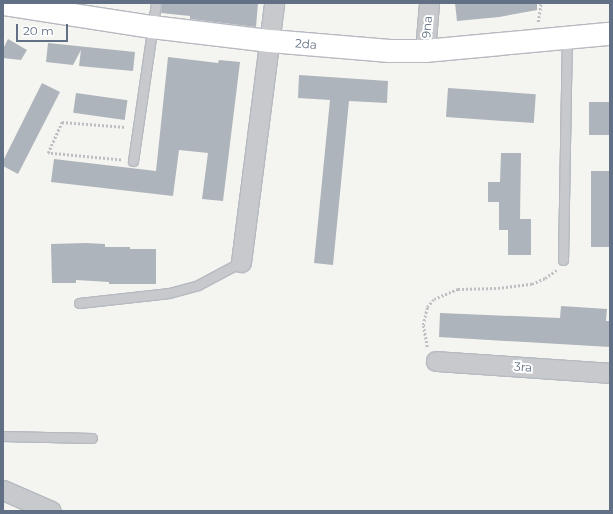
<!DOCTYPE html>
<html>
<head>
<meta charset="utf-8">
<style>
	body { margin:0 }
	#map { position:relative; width:613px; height:514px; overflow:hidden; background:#f4f5f0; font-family:Montserrat,sans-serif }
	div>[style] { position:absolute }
	.building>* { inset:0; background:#aeb4bb; transform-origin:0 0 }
	.path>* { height:2.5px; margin-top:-1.25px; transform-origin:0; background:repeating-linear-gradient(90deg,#bdbfc2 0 2px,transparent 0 4px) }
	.roads { filter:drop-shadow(1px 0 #b6bac0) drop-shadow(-1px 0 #b6bac0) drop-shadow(0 1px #b6bac0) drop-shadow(0 -1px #b6bac0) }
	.lane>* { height:9px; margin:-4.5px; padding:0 4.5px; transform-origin:4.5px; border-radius:4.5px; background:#c7c9cd }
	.street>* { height:19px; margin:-9.5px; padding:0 9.5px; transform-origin:9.5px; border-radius:9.5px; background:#c7c9cd }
	.secondary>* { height:22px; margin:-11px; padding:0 11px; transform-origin:11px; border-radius:11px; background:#fff }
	span { translate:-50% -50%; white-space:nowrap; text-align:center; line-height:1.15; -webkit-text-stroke:4px #fff; paint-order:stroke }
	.street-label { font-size:12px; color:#617084 }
	.frame { position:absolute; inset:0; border:4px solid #617084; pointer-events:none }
	.scale { position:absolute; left:16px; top:24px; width:52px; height:18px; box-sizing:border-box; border:2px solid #617084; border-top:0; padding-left:5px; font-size:12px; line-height:14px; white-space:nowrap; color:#617084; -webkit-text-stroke:3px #fff; paint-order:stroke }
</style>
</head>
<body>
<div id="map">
	<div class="building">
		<div style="clip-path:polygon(162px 3px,258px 3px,256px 27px,190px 19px,190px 16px,161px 13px)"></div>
		<div style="clip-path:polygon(455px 3px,537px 3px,537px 10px,499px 17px,457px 21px)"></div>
		<div style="clip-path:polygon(8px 39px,27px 50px,21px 60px,3px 58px,3px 49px)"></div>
		<div style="clip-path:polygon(48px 43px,135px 52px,133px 71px,79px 66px,81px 50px,73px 65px,46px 62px)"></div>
		<div style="clip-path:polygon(168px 57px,218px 63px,219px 60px,240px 62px,223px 201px,202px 199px,208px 153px,179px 150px,173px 196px,51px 182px,54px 159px,156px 171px)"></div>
		<div style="clip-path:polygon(299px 75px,388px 81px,387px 103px,349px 101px,333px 265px,314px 263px,330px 100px,298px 98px)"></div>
		<div style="clip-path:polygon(42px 83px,60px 92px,18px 174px,3px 166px,3px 161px)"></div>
		<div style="left:448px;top:88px;width:88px;height:29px;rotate:4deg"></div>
		<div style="left:76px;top:93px;width:52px;height:20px;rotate:8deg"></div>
		<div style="left:610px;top:102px;width:33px;height:21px;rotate:90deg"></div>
		<div style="clip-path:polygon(501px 153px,521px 153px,520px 219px,531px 219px,531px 255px,508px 255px,508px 230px,499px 230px,499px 202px,488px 202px,488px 182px,500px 182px)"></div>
		<div style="left:610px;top:171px;width:76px;height:19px;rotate:90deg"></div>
		<div style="clip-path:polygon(86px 243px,105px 244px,105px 247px,130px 247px,130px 249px,156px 249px,156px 284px,109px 284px,109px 282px,76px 280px,76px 283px,52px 283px,51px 244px)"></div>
		<div style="clip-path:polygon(561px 306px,607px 309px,606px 321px,610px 321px,610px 347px,439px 337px,440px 313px,560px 318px)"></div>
	</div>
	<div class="path">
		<div style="left:538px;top:22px;width:19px;rotate:-81deg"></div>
		<div style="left:121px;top:160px;width:73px;rotate:-174.5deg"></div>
		<div style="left:48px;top:153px;width:34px;rotate:-66deg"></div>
		<div style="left:62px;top:122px;width:64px;rotate:4.5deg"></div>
		<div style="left:427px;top:347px;width:22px;rotate:-100deg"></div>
		<div style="left:423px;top:325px;width:18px;rotate:-77deg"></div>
		<div style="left:427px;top:307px;width:11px;rotate:-49deg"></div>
		<div style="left:434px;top:299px;width:26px;rotate:-23deg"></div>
		<div style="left:458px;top:289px;width:40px;rotate:-1.4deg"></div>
		<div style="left:498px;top:288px;width:34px;rotate:-7deg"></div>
		<div style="left:532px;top:284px;width:14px;rotate:-25deg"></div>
		<div style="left:545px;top:278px;width:14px;rotate:-34deg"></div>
	</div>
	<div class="roads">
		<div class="lane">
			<div style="left:133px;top:161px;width:160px;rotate:-81.7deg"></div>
			<div style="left:563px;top:260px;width:222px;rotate:-89deg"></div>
			<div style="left:79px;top:303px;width:91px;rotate:-6.3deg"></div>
			<div style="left:169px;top:293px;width:30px;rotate:-15deg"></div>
			<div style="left:198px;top:285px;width:49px;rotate:-28.1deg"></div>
			<div style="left:3px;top:436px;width:89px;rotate:1.3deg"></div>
		</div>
		<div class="street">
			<div style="left:425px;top:51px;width:48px;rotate:-85.2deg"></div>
			<div style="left:241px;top:262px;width:261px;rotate:-82.7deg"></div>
			<div style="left:436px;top:361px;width:174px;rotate:3.9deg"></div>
			<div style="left:3px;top:490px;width:52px;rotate:23.6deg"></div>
		</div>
		<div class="secondary">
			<div style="left:3px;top:4px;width:151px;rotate:8.8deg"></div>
			<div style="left:152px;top:27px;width:119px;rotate:6.8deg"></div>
			<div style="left:270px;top:41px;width:120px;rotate:4.8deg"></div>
			<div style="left:390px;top:51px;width:35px"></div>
			<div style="left:425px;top:51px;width:186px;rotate:-5.3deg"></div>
		</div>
	</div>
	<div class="street-label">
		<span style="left:427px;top:27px;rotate:-86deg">9na</span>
		<span style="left:306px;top:44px;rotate:5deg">2da</span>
		<span style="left:523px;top:367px;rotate:4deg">3ra</span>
	</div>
	<div class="frame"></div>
	<div class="scale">20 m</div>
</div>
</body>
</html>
